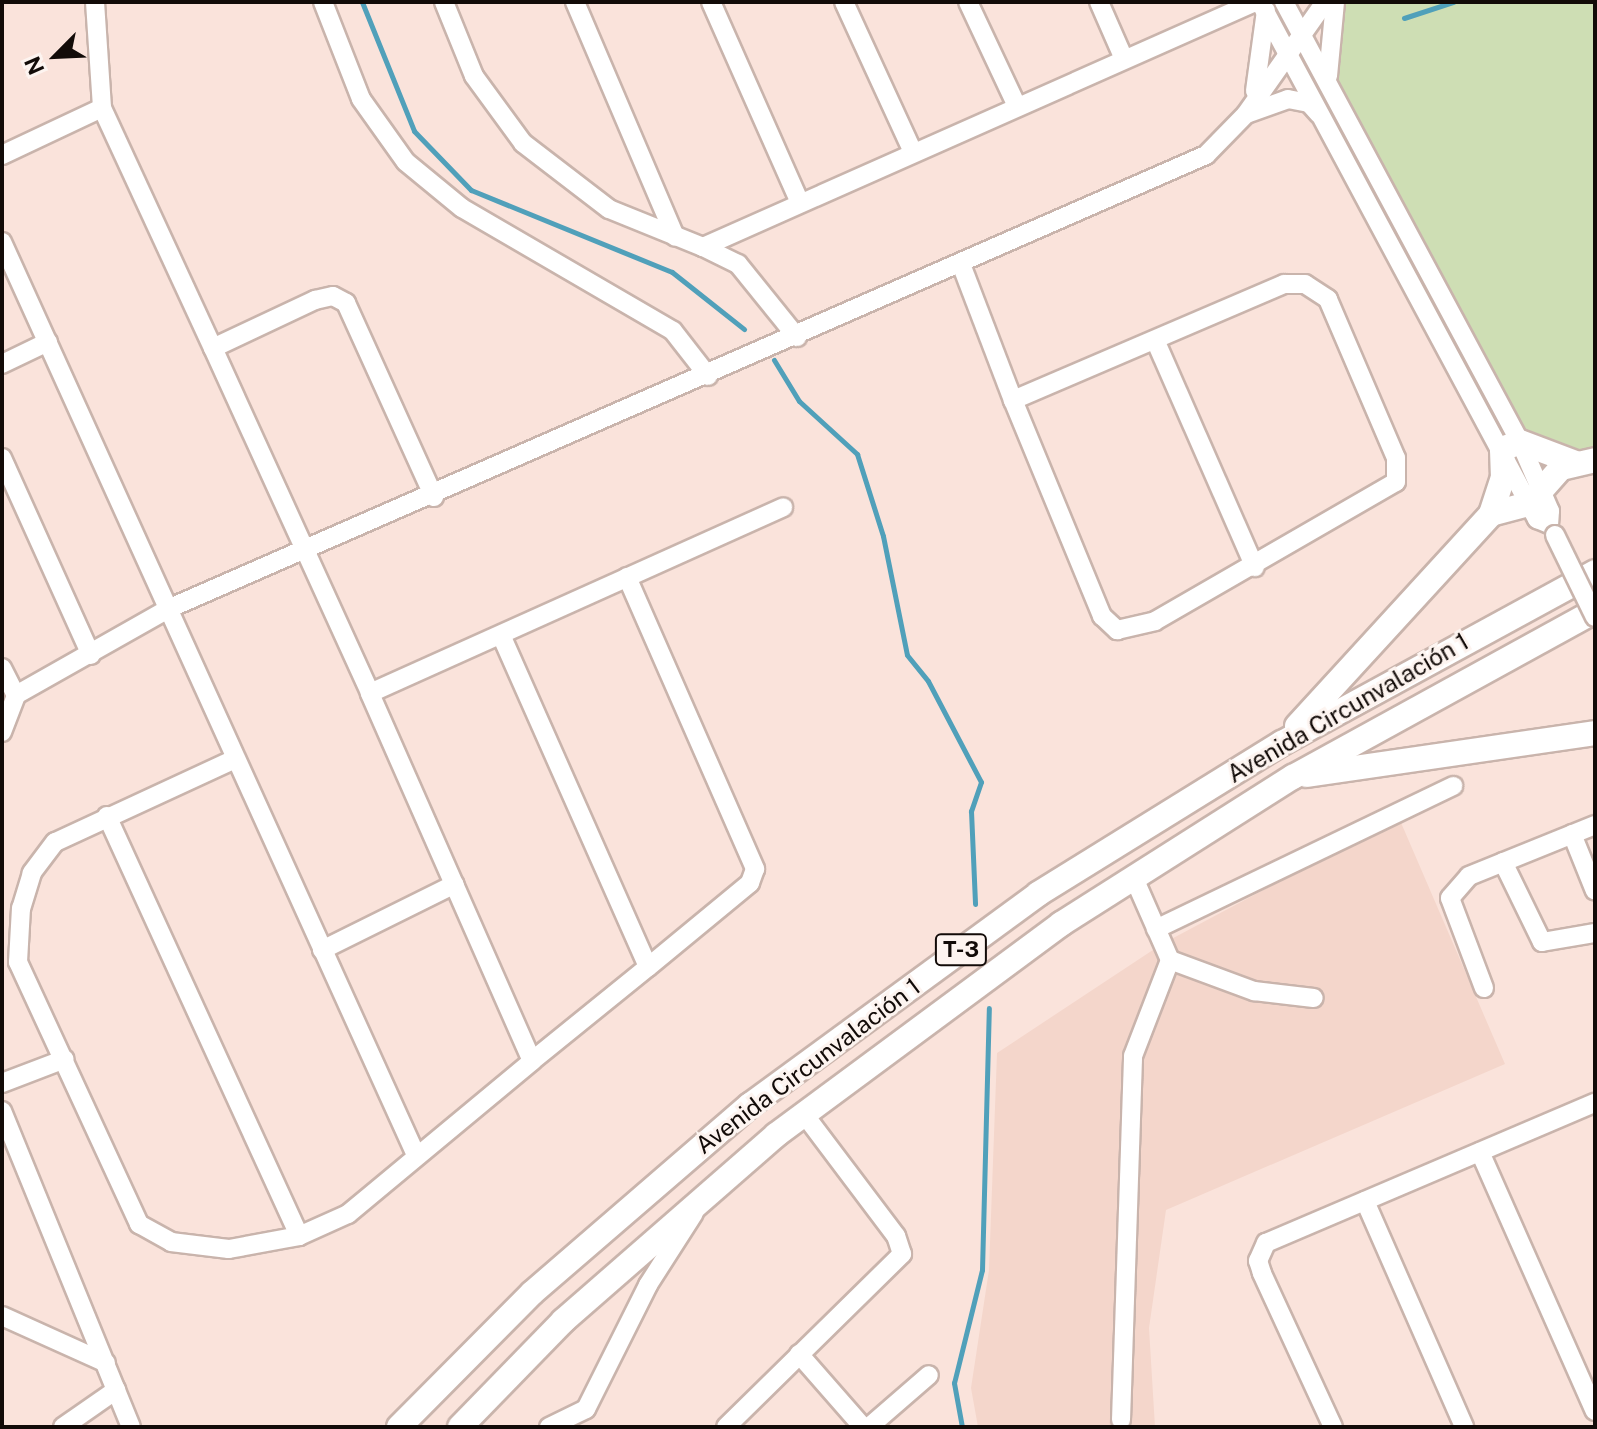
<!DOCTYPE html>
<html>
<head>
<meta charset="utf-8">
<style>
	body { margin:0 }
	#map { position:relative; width:1597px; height:1429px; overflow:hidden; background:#fae3db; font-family:"Public Sans",sans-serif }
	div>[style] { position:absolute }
	.built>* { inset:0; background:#f4d6cb }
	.green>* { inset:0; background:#cedeb4 }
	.stream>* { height:5px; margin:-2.5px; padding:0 2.5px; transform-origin:2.5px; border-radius:2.5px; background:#50a0ba }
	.roads { filter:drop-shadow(2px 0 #c9b4ac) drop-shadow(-2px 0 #c9b4ac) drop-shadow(0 2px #c9b4ac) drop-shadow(0 -2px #c9b4ac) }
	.minor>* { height:18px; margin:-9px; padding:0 9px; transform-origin:9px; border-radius:9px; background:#fff }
	.major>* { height:24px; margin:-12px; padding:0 12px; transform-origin:12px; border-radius:12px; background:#fff }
	.bridges { filter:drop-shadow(2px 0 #c9b4ac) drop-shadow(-2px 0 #c9b4ac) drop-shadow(0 2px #c9b4ac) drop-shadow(0 -2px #c9b4ac) }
	.minor-bridge>* { height:18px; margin:-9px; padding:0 9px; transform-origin:9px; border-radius:9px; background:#fff }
	span { translate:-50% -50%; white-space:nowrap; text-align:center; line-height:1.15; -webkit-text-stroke:6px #fdf4f0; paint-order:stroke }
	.shield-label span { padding:2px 6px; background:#fdf4f0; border:2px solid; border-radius:6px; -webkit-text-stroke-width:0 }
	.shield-label { font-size:22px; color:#120b08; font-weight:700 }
	.street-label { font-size:24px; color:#120b08 }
	.frame { position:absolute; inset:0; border:4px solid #120b08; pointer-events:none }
	.north { position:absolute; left:16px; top:16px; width:80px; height:80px; -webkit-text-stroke:6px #fdf4f0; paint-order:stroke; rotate:246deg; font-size:22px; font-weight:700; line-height:32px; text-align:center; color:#120b08 }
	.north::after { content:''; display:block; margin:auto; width:28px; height:36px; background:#120b08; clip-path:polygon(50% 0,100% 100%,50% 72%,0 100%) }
</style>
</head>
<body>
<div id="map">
	<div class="built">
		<div style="clip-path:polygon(1399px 818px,1505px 1064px,1166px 1210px,1149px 1328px,1155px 1427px,978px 1427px,971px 1388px,989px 1270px,997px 1053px,1162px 944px)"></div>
	</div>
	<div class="green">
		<div style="clip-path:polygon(1335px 2px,1595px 2px,1595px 460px,1520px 442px,1328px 79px)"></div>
	</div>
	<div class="stream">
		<div style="left:362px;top:2px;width:139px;rotate:68deg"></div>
		<div style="left:414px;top:131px;width:82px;rotate:46deg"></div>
		<div style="left:471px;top:190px;width:217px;rotate:22.2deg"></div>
		<div style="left:672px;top:272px;width:92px;rotate:38.4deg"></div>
		<div style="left:1404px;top:18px;width:52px;rotate:-18.1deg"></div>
		<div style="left:774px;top:360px;width:48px;rotate:58.6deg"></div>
		<div style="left:799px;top:401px;width:79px;rotate:42.4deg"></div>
		<div style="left:857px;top:454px;width:86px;rotate:72.4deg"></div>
		<div style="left:883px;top:536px;width:121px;rotate:78.6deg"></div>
		<div style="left:907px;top:655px;width:33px;rotate:51deg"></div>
		<div style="left:928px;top:681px;width:114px;rotate:62.3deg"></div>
		<div style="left:981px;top:782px;width:31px;rotate:109deg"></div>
		<div style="left:971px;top:811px;width:93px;rotate:87.5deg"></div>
		<div style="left:962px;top:1427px;width:45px;rotate:-100.3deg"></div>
		<div style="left:954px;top:1383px;width:116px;rotate:-76.1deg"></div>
		<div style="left:982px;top:1270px;width:262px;rotate:-88.5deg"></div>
	</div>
	<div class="roads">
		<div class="minor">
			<div style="left:95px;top:2px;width:106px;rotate:86.2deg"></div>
			<div style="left:323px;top:2px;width:104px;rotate:68.6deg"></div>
			<div style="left:361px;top:99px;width:77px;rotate:54.5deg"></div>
			<div style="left:406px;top:162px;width:72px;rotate:39.4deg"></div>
			<div style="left:462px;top:208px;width:244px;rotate:30.2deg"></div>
			<div style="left:673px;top:331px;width:57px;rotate:52.1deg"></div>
			<div style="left:444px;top:2px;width:80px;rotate:67.9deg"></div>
			<div style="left:474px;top:76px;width:83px;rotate:53.8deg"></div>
			<div style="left:523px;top:143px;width:108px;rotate:37.5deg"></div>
			<div style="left:609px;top:209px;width:101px;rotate:22deg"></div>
			<div style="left:703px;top:247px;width:604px;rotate:-23.93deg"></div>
			<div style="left:575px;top:2px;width:255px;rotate:66.9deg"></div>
			<div style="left:711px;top:2px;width:220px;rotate:66.1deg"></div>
			<div style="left:844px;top:2px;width:165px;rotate:65.3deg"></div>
			<div style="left:968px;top:2px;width:115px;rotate:64.8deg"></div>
			<div style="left:1099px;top:2px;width:62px;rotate:66.3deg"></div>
			<div style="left:1260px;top:2px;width:587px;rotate:61.82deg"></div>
			<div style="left:1537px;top:519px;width:13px;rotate:23deg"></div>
			<div style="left:1284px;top:2px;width:499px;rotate:61.8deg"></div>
			<div style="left:1520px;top:442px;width:75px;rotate:66.5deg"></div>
			<div style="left:1550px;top:511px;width:13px;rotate:94deg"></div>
			<div style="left:1328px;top:76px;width:74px;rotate:-84.6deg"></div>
			<div style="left:1255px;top:91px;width:81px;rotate:-82.2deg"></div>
			<div style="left:1249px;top:113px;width:41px;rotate:-19.7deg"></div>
			<div style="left:1288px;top:99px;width:21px;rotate:11deg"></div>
			<div style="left:1309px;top:103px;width:15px;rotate:48deg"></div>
			<div style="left:2px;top:155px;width:110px;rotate:-25.2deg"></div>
			<div style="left:102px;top:108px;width:264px;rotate:65.2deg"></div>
			<div style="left:213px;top:348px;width:113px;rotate:-25.2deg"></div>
			<div style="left:315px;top:300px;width:18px;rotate:-13deg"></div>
			<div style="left:333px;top:296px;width:15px;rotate:28deg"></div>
			<div style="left:346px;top:303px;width:213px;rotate:65.6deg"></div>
			<div style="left:2px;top:242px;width:1002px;rotate:65.61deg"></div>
			<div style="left:703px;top:247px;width:39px;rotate:26deg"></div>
			<div style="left:738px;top:264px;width:94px;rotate:51.1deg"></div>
			<div style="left:961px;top:264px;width:146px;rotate:69.1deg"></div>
			<div style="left:1013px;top:400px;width:234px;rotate:67.6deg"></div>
			<div style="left:1102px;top:616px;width:21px;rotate:43deg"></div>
			<div style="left:1117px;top:630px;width:39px;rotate:-13deg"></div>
			<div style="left:1155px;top:621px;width:278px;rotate:-30deg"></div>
			<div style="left:1396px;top:482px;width:24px;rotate:-90deg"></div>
			<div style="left:1396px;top:458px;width:173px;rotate:-113.2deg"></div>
			<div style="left:1328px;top:299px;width:27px;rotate:-147deg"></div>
			<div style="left:1305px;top:284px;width:21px;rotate:180deg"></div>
			<div style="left:1284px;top:284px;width:295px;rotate:156.8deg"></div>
			<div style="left:1156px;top:342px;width:246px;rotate:66.3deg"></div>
			<div style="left:213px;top:348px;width:379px;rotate:65.5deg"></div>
			<div style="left:2px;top:364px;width:51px;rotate:-25.6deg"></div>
			<div style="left:2px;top:458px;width:216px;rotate:65.7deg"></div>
			<div style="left:627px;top:577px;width:319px;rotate:66.3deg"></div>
			<div style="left:755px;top:869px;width:15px;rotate:110deg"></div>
			<div style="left:750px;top:883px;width:132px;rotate:140.5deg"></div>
			<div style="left:501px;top:635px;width:363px;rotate:66.1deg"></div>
			<div style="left:648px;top:967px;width:149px;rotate:141deg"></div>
			<div style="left:2px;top:668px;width:30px;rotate:63deg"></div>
			<div style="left:2px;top:732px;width:40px;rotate:-69deg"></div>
			<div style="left:16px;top:695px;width:177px;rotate:-29.5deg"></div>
			<div style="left:170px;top:608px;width:1131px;rotate:-23.62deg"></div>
			<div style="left:1206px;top:155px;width:57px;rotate:-45.7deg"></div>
			<div style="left:1246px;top:114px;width:137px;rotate:-54.8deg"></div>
			<div style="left:235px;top:759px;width:198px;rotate:155.2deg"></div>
			<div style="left:55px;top:842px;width:39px;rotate:127deg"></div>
			<div style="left:32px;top:873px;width:37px;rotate:107deg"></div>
			<div style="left:21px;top:908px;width:54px;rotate:93.2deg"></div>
			<div style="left:18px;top:962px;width:289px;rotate:65.2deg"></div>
			<div style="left:139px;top:1224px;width:37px;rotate:29deg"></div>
			<div style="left:171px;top:1242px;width:58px;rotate:6.9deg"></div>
			<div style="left:229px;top:1249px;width:71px;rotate:-10.5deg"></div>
			<div style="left:107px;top:816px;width:462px;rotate:65.4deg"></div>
			<div style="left:299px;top:1236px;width:54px;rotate:-24.2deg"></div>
			<div style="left:348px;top:1214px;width:239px;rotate:-39.7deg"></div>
			<div style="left:532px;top:1061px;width:402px;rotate:-113.8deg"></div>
			<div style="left:370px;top:693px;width:453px;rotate:-24.2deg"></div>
			<div style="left:1572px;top:834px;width:61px;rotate:68deg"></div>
			<div style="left:1503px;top:862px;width:89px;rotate:64deg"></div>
			<div style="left:1542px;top:942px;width:54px;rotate:-9.6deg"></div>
			<div style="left:1156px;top:929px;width:330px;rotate:-25.7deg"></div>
			<div style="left:322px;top:950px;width:148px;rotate:-26.4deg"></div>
			<div style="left:1170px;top:960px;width:90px;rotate:20.3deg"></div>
			<div style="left:1254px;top:991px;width:60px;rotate:6.7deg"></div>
			<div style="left:1484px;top:988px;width:96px;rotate:-110.7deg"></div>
			<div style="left:1450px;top:898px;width:29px;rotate:-49deg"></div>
			<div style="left:1469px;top:876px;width:136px;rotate:-22deg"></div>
			<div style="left:2px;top:1083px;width:67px;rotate:-20.9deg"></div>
			<div style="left:2px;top:1111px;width:341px;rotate:67.8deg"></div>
			<div style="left:1480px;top:1152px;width:283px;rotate:66.1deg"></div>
			<div style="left:1365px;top:1201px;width:247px;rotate:66.3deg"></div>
			<div style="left:2px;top:1316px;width:114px;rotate:24.3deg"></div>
			<div style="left:799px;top:1354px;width:97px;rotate:48.8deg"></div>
			<div style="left:1121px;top:1420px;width:364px;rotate:-88.1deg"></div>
			<div style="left:1133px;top:1056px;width:103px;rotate:-68.9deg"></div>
			<div style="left:1170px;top:960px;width:90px;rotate:-113.7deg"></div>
			<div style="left:63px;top:1427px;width:65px;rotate:-34.9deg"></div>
			<div style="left:549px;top:1427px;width:41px;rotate:-25.9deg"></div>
			<div style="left:586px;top:1409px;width:139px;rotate:-63.4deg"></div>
			<div style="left:648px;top:1285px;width:85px;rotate:-57.4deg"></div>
			<div style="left:726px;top:1427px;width:247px;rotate:-44.5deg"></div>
			<div style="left:902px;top:1254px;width:19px;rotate:-108deg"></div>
			<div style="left:896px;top:1236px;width:153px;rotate:-127deg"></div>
			<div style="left:869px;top:1427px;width:79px;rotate:-40.9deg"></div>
			<div style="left:1333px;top:1427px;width:170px;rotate:-114.8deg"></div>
			<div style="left:1262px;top:1273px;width:13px;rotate:-108deg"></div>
			<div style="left:1258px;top:1261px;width:20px;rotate:-66deg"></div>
			<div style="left:1266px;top:1243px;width:358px;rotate:-23.1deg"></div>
		</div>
		<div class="major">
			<div style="left:1491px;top:514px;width:39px;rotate:-15deg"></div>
			<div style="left:1529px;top:504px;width:48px;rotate:-48.4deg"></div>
			<div style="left:1561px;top:468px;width:35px;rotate:-13deg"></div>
			<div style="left:1297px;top:726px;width:287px;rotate:-47.5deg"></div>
			<div style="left:1491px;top:514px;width:38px;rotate:-72deg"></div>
			<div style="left:1503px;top:478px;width:29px;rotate:-92deg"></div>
			<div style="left:1502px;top:449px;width:19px;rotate:-21deg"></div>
			<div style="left:1520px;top:442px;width:60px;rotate:20.6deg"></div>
			<div style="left:1307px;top:775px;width:291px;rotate:-8.3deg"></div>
			<div style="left:399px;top:1427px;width:189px;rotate:-45.2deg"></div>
			<div style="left:532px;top:1293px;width:288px;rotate:-40.8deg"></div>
			<div style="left:750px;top:1105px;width:357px;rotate:-36.2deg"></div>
			<div style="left:1038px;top:894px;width:287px;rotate:-31.8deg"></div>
			<div style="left:1282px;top:743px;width:357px;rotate:-28.6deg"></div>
			<div style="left:460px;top:1427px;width:148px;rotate:-45.8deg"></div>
			<div style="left:563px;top:1321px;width:283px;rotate:-41.1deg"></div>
			<div style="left:776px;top:1135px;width:355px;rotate:-36.5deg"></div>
			<div style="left:1061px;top:924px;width:275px;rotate:-32.4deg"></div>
			<div style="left:1293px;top:777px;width:345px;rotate:-28.8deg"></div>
		</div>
	</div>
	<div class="bridges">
		<div class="minor-bridge">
			<div style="left:1555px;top:535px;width:91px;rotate:64deg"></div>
		</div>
	</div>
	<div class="shield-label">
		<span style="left:961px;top:950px">T-3</span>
	</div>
	<div class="street-label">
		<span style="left:1348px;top:708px;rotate:-30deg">Avenida Circunvalación 1</span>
		<span style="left:808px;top:1066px;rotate:-37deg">Avenida Circunvalación 1</span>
	</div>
	<div class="frame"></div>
	<div class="north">N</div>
</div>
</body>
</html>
